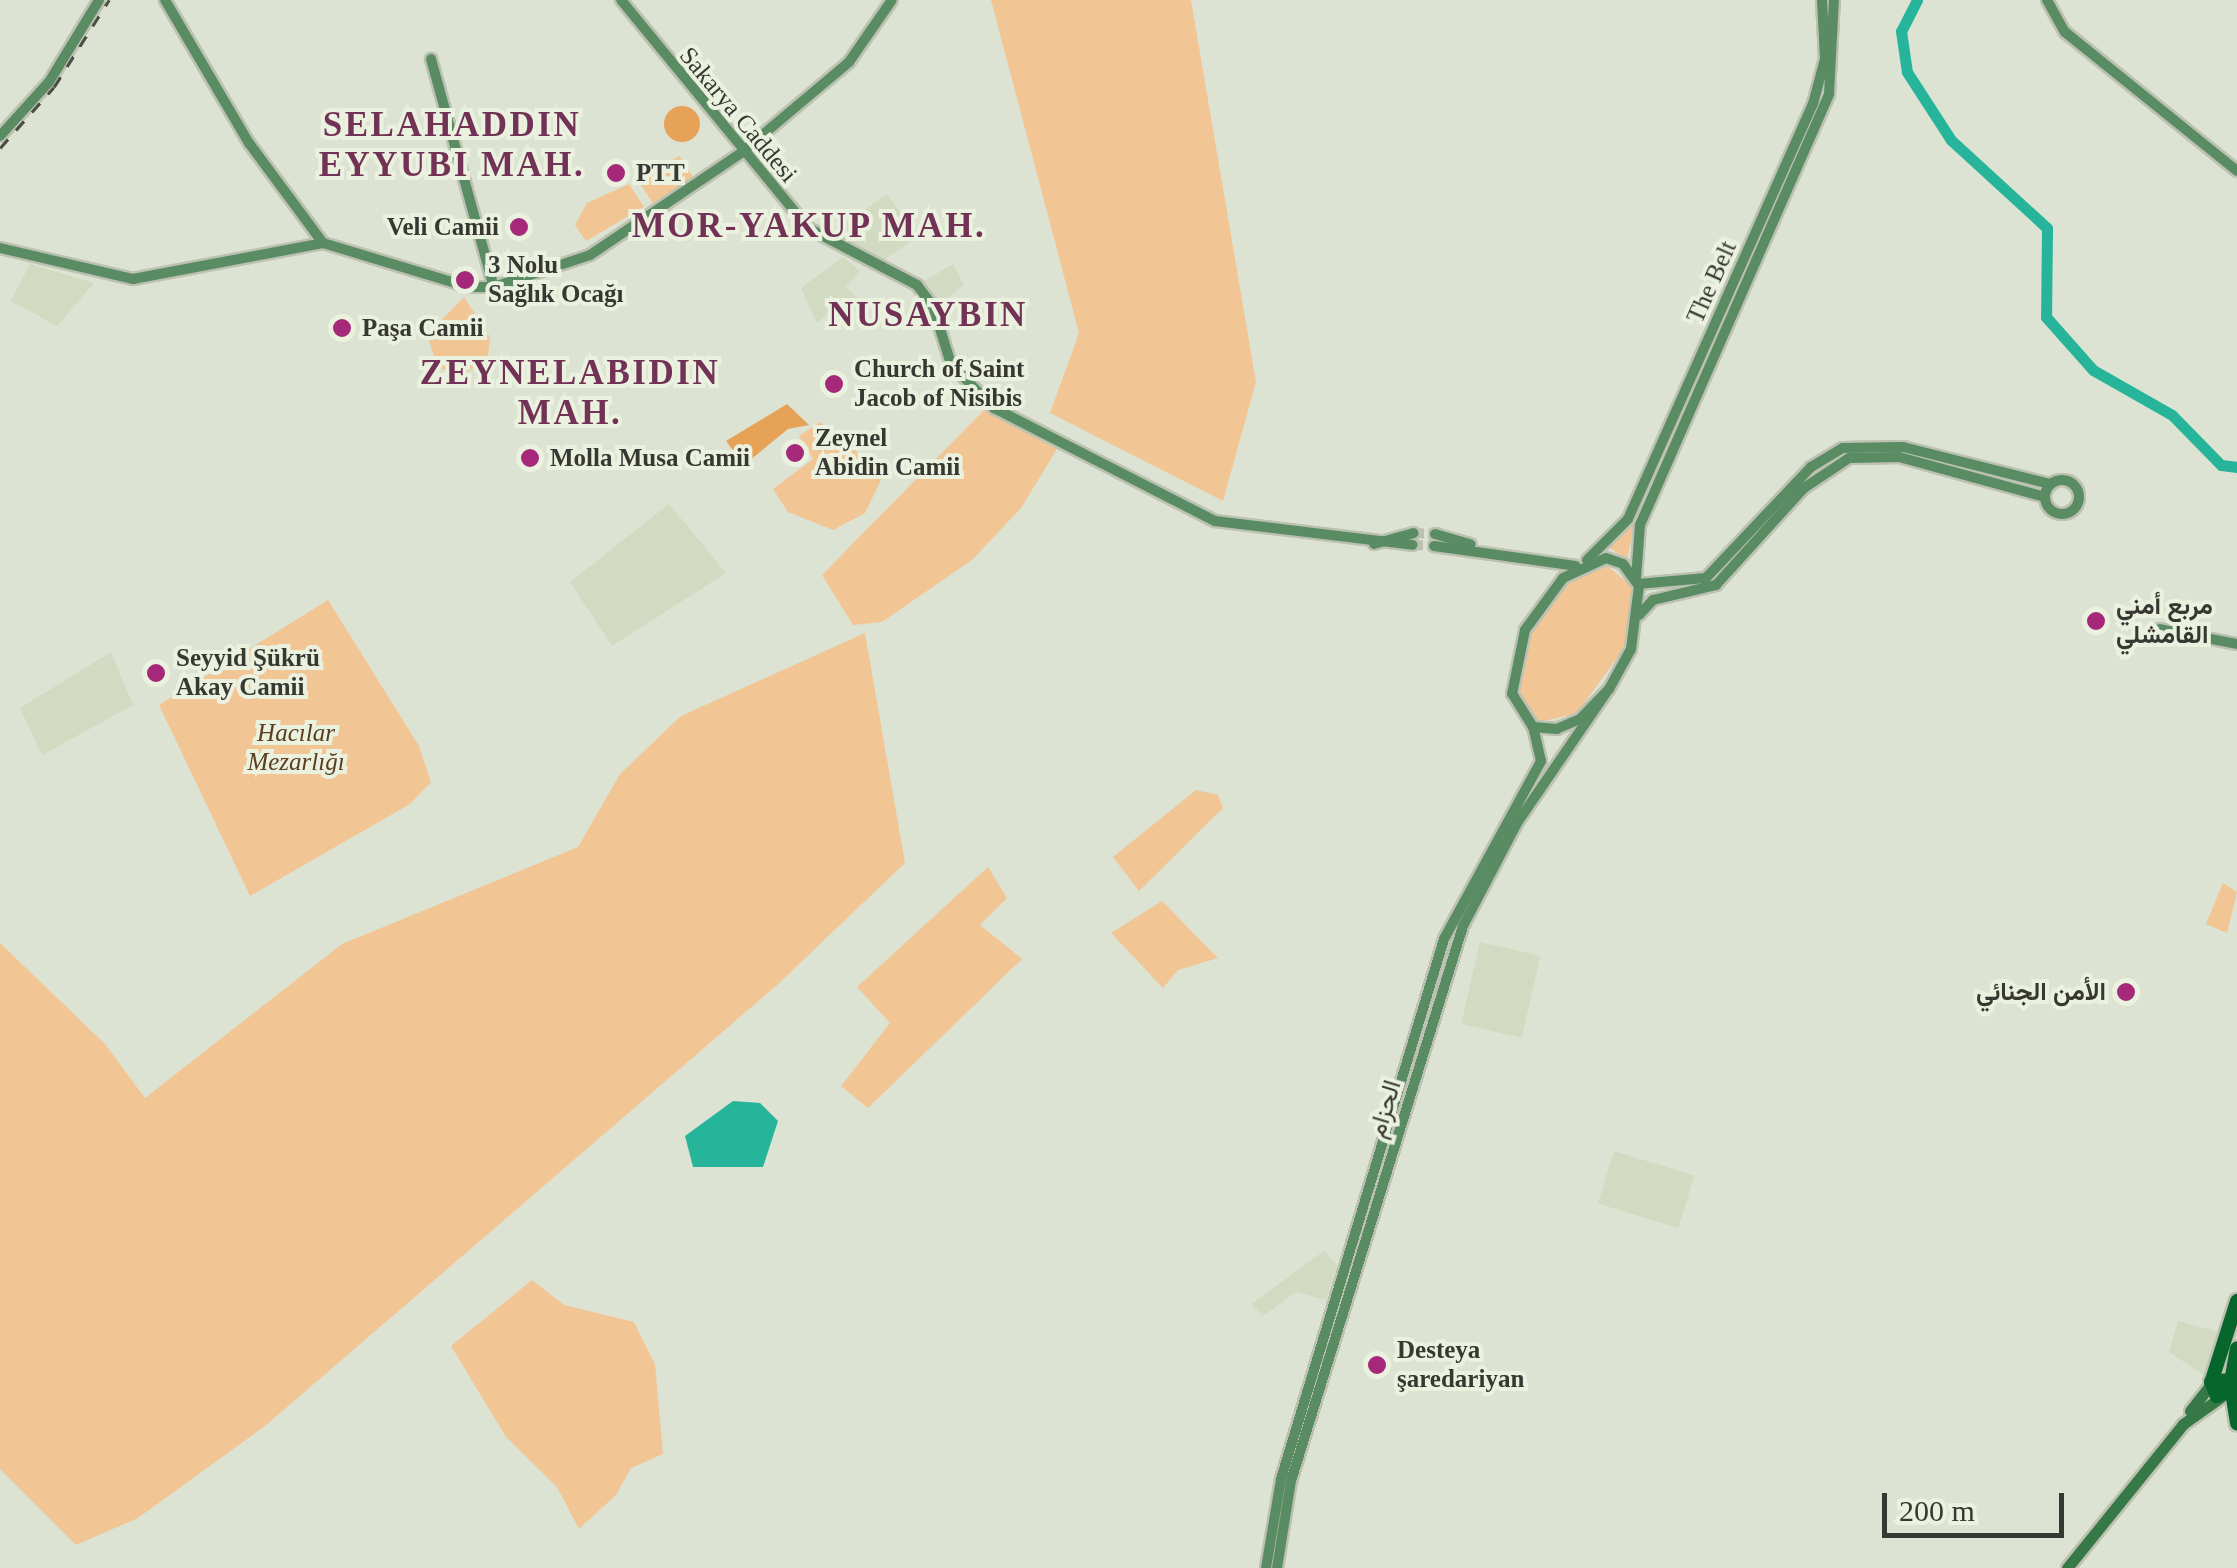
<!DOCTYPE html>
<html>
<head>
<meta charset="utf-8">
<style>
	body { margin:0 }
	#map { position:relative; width:2237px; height:1568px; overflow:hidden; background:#dde3d2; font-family:"Times New Roman",Vazirmatn,serif }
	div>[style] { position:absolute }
	.built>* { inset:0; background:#d2dac1; transform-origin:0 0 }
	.green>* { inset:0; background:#f2c595; transform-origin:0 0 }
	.forest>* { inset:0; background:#e6a357 }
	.round { border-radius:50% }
	.water>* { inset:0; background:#26b59b }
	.river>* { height:11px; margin:-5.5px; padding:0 5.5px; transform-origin:5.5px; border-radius:5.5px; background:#26b59b }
	.secondary-tunnel>* { height:10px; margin-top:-5px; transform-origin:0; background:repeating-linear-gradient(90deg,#bcc1b2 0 10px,transparent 0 15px) }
	.roads { filter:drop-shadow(2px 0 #bcc1b2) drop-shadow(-2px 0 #bcc1b2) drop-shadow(0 2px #bcc1b2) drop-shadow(0 -2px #bcc1b2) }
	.secondary>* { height:10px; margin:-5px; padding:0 5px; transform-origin:5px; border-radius:5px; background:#5a8c63 }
	.secondary>.ring { margin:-5px; padding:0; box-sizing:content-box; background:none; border:10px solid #5a8c63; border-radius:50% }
	.primary>* { height:11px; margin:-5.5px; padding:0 5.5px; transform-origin:5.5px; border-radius:5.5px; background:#367846 }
	.highway>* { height:14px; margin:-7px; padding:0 7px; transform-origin:7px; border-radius:7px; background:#06662b }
	.rail>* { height:2.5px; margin-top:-1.25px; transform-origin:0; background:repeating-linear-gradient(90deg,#4a4d44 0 12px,transparent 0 24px) }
	.dots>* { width:28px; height:28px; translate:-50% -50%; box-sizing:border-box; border:5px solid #ebf1df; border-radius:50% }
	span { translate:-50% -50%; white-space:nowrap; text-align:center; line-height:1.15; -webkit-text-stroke:8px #ebf1df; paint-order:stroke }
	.street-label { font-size:25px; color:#363831 }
	.poi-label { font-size:25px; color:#363831; font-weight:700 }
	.left { translate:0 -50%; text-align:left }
	.right { translate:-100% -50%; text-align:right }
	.park-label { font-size:25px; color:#5a3e1f; font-style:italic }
	.district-label { font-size:35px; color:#713256; font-weight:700; letter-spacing:2.5px }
	.scale { position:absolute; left:1882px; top:1493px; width:182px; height:45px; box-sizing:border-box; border:5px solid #363831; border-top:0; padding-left:12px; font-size:30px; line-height:35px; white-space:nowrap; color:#363831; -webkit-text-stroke:8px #ebf1df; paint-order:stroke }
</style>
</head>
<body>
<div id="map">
	<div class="built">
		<div style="clip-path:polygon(887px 194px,917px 237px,883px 261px,833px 232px)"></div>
		<div style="clip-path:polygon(843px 257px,860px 271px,846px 287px,867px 307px,838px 320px,829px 312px,817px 323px,801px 288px)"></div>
		<div style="clip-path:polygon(30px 264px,94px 283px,57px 326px,11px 301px)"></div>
		<div style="clip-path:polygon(953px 264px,964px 285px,937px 306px,919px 284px)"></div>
		<div style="clip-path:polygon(669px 504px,726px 573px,612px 646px,570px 582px)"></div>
		<div style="clip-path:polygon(111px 652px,133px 705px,42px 755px,20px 708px)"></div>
		<div style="left:1480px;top:942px;width:62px;height:84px;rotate:13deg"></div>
		<div style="left:1614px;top:1151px;width:84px;height:55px;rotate:17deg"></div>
		<div style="clip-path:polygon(1324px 1251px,1337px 1265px,1326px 1300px,1296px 1292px,1263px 1316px,1251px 1304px)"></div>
		<div style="clip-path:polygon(2178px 1321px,2223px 1333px,2207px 1377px,2169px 1352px)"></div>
	</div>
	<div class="green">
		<div style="clip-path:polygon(991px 0,1191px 0,1256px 382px,1223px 501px,1050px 413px,1079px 333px)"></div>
		<div style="clip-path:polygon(1827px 0,1831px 0,1831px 67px,1822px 100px,1634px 526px,1627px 560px,1610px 548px,1631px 522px,1823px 87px)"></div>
		<div style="left:679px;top:156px;width:25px;height:48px;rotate:56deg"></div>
		<div style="clip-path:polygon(629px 184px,644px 207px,586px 241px,575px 225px,587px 203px)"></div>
		<div style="clip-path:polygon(464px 297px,490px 337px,488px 356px,458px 380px,437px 365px,427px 335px)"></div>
		<div style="clip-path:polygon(985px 409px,1057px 449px,1021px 508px,972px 560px,882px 622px,853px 625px,822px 575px)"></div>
		<div style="clip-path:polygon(820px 422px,884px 474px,865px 513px,833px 530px,788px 512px,773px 489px,813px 459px,799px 436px)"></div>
		<div style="clip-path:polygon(1605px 564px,1633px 587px,1626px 646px,1576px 714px,1539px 722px,1518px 690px,1532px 627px,1567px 582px)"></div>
		<div style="clip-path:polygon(328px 600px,419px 746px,431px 782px,410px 804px,250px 896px,159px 705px)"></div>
		<div style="clip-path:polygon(865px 633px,905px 863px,777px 985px,265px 1426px,138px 1518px,76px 1545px,0 1469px,0 943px,105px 1044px,145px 1098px,342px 944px,578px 847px,620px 774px,681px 716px)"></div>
		<div style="clip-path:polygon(1196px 790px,1218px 795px,1223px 808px,1139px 891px,1113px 857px)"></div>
		<div style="clip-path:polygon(988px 867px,1007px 898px,980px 925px,1022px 959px,868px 1108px,841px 1086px,890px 1023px,857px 987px)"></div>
		<div style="clip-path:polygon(2223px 883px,2237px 892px,2227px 933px,2206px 924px)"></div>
		<div style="clip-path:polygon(1162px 901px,1218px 958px,1178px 970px,1163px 988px,1111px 933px)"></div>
		<div style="clip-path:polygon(532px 1280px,564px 1305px,634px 1322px,655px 1364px,663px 1454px,631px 1468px,616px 1495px,579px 1529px,557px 1487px,506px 1437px,451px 1346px)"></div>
	</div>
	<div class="forest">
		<div class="round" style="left:664px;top:106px;width:36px;height:36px"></div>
		<div style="clip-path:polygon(787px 404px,809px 425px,788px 429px,744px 465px,726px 441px)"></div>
	</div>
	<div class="water">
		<div style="clip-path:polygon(733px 1101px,760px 1103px,778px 1121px,763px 1167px,693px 1167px,685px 1136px)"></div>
	</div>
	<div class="river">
		<div style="left:1917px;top:0;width:35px;rotate:117deg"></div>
		<div style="left:1901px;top:31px;width:41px;rotate:81.7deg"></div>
		<div style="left:1907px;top:72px;width:81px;rotate:57.1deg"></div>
		<div style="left:1951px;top:140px;width:130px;rotate:42.5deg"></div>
		<div style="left:2047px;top:228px;width:89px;rotate:90.6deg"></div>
		<div style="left:2046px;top:317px;width:71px;rotate:48.4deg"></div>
		<div style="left:2093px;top:370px;width:91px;rotate:29.7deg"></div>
		<div style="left:2172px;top:415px;width:70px;rotate:45.6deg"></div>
		<div style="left:2221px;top:465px;width:16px;rotate:7deg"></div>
	</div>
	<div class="secondary-tunnel">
		<div style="left:1414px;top:533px;width:21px;rotate:3deg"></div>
		<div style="left:1413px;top:545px;width:21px;rotate:3deg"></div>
	</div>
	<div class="roads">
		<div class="secondary">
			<div style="left:165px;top:0;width:166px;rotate:59.6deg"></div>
			<div style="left:249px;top:143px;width:124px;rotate:53.5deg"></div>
			<div style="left:621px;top:0;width:295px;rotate:50.6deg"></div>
			<div style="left:808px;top:228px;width:123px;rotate:27.6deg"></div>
			<div style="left:917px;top:285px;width:26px;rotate:53deg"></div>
			<div style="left:933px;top:306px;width:61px;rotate:72.8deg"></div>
			<div style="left:951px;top:364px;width:62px;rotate:45.7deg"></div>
			<div style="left:994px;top:408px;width:248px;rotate:27.1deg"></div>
			<div style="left:1215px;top:521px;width:199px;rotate:6.9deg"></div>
			<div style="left:2047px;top:0;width:37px;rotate:61deg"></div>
			<div style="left:2065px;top:32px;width:221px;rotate:38.9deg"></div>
			<div style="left:431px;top:59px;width:237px;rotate:74.6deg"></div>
			<div style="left:0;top:136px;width:73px;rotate:-47.8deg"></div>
			<div style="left:49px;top:82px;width:96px;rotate:-58.6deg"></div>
			<div style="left:0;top:248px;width:137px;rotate:13.1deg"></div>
			<div style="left:133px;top:279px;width:193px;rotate:-10.7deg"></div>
			<div style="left:323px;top:243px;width:152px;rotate:16.8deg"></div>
			<div style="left:469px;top:287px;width:25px"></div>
			<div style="left:494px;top:287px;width:101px;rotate:-18.4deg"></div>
			<div style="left:590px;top:255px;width:182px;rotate:-34deg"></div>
			<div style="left:741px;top:153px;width:141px;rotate:-40.1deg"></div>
			<div style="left:849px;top:62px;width:75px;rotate:-55.3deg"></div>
			<div class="ring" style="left:2045px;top:480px;width:24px;height:24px"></div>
			<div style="left:1435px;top:534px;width:37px;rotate:16deg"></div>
			<div style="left:1374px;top:544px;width:41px;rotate:-15.4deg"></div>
			<div style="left:1434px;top:546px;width:143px;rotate:8deg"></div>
			<div style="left:1606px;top:558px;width:18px;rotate:19deg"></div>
			<div style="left:1623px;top:564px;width:27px;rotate:54deg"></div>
			<div style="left:1639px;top:586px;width:64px;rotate:97.2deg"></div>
			<div style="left:1631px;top:649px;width:46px;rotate:118.8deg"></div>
			<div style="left:1609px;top:689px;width:42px;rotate:134deg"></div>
			<div style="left:1580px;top:719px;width:25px;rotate:157deg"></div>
			<div style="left:1557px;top:729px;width:24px;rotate:-175deg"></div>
			<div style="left:1533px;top:727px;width:39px;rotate:-122deg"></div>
			<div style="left:1512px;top:694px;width:65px;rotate:-78.5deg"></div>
			<div style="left:1525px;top:630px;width:64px;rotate:-53.8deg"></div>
			<div style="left:1563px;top:578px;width:47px;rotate:-24.9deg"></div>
			<div style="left:1587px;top:560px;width:58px;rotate:-45deg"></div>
			<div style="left:1628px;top:519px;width:454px;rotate:-66deg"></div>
			<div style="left:1813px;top:104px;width:47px;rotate:-75.1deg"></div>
			<div style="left:1825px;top:59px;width:59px;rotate:-92.9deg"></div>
			<div style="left:1636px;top:578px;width:53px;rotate:-85.7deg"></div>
			<div style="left:1640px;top:525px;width:471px;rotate:-66.3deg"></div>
			<div style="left:1829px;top:94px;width:94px;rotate:-87deg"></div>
			<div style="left:1638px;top:584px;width:68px;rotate:-5deg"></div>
			<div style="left:1706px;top:578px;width:153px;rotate:-46.6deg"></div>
			<div style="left:1811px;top:467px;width:37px;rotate:-31deg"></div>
			<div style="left:1843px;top:448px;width:60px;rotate:-1deg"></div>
			<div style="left:1903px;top:447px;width:152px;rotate:14.1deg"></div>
			<div style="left:1639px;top:615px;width:21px;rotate:-47deg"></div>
			<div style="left:1653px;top:600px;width:65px;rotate:-13.4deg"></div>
			<div style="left:1716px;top:585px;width:131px;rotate:-47.8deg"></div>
			<div style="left:1804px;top:488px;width:54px;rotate:-33.7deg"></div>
			<div style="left:1849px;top:458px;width:50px;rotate:-1.1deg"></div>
			<div style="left:1899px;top:457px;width:151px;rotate:15.3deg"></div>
			<div style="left:2160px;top:629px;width:78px;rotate:11deg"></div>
			<div style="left:1266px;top:1568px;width:90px;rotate:-80.4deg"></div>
			<div style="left:1281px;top:1479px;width:564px;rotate:-73.2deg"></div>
			<div style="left:1444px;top:939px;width:203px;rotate:-61.4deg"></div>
			<div style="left:1541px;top:761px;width:35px;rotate:-103deg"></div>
			<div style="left:1277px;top:1568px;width:88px;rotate:-80.9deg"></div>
			<div style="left:1291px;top:1481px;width:581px;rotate:-72.78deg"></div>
			<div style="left:1463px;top:926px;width:116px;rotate:-62.3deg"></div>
			<div style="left:1517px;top:823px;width:158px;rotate:-55.6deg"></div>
		</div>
		<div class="primary">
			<div style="left:2190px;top:1411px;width:33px;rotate:-52deg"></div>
			<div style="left:2067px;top:1568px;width:185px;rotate:-51.1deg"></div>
			<div style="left:2183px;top:1424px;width:47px;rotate:-35.4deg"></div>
		</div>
		<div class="highway">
			<div style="left:2212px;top:1380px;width:83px;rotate:-72.4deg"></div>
			<div style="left:2231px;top:1382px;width:34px;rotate:-80deg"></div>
			<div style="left:2231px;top:1389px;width:16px;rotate:153deg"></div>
			<div style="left:2217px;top:1396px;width:15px;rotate:-113deg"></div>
			<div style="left:2211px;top:1382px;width:19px;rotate:-6deg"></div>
			<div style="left:2230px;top:1380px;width:44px;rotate:80.8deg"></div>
		</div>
	</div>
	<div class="rail">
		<div style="left:0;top:148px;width:81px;rotate:-48.5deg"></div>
		<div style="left:54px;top:87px;width:103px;rotate:-57.7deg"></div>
	</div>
	<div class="dots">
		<div style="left:616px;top:173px;background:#a62879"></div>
		<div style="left:519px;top:227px;background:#a62879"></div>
		<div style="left:465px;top:280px;background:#a62879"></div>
		<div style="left:342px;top:328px;background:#a62879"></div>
		<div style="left:834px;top:384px;background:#a62879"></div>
		<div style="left:795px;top:453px;background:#a62879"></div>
		<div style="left:530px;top:458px;background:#a62879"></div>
		<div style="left:2096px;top:621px;background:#a62879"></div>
		<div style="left:156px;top:673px;background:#a62879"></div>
		<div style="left:2126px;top:992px;background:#a62879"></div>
		<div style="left:1377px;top:1365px;background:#a62879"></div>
	</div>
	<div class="street-label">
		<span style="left:738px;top:115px;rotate:50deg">Sakarya Caddesi</span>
		<span style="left:1712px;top:282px;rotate:-66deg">The Belt</span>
		<span style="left:1385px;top:1109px;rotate:-73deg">الحزام</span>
	</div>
	<div class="poi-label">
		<span class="left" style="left:636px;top:173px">PTT</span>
		<span class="right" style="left:499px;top:227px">Veli Camii</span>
		<span class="left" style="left:488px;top:280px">3 Nolu<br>Sağlık Ocağı</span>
		<span class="left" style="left:362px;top:328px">Paşa Camii</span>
		<span class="left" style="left:854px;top:384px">Church of Saint<br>Jacob of Nisibis</span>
		<span class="left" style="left:815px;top:453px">Zeynel<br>Abidin Camii</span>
		<span class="left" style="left:550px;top:458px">Molla Musa Camii</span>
		<span class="left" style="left:2116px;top:621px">مربع أمني<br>القامشلي</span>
		<span class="left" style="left:176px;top:673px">Seyyid Şükrü<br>Akay Camii</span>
		<span class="right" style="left:2106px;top:992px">الأمن الجنائي</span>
		<span class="left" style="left:1397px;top:1365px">Desteya<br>şaredariyan</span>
	</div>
	<div class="park-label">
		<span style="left:296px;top:748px">Hacılar<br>Mezarlığı</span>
	</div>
	<div class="district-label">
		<span style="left:452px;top:145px">SELAHADDIN<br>EYYUBI MAH.</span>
		<span style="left:809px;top:226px">MOR-YAKUP MAH.</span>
		<span style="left:928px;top:315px">NUSAYBIN</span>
		<span style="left:570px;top:393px">ZEYNELABIDIN<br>MAH.</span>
	</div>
	<div class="scale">200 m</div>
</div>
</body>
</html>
